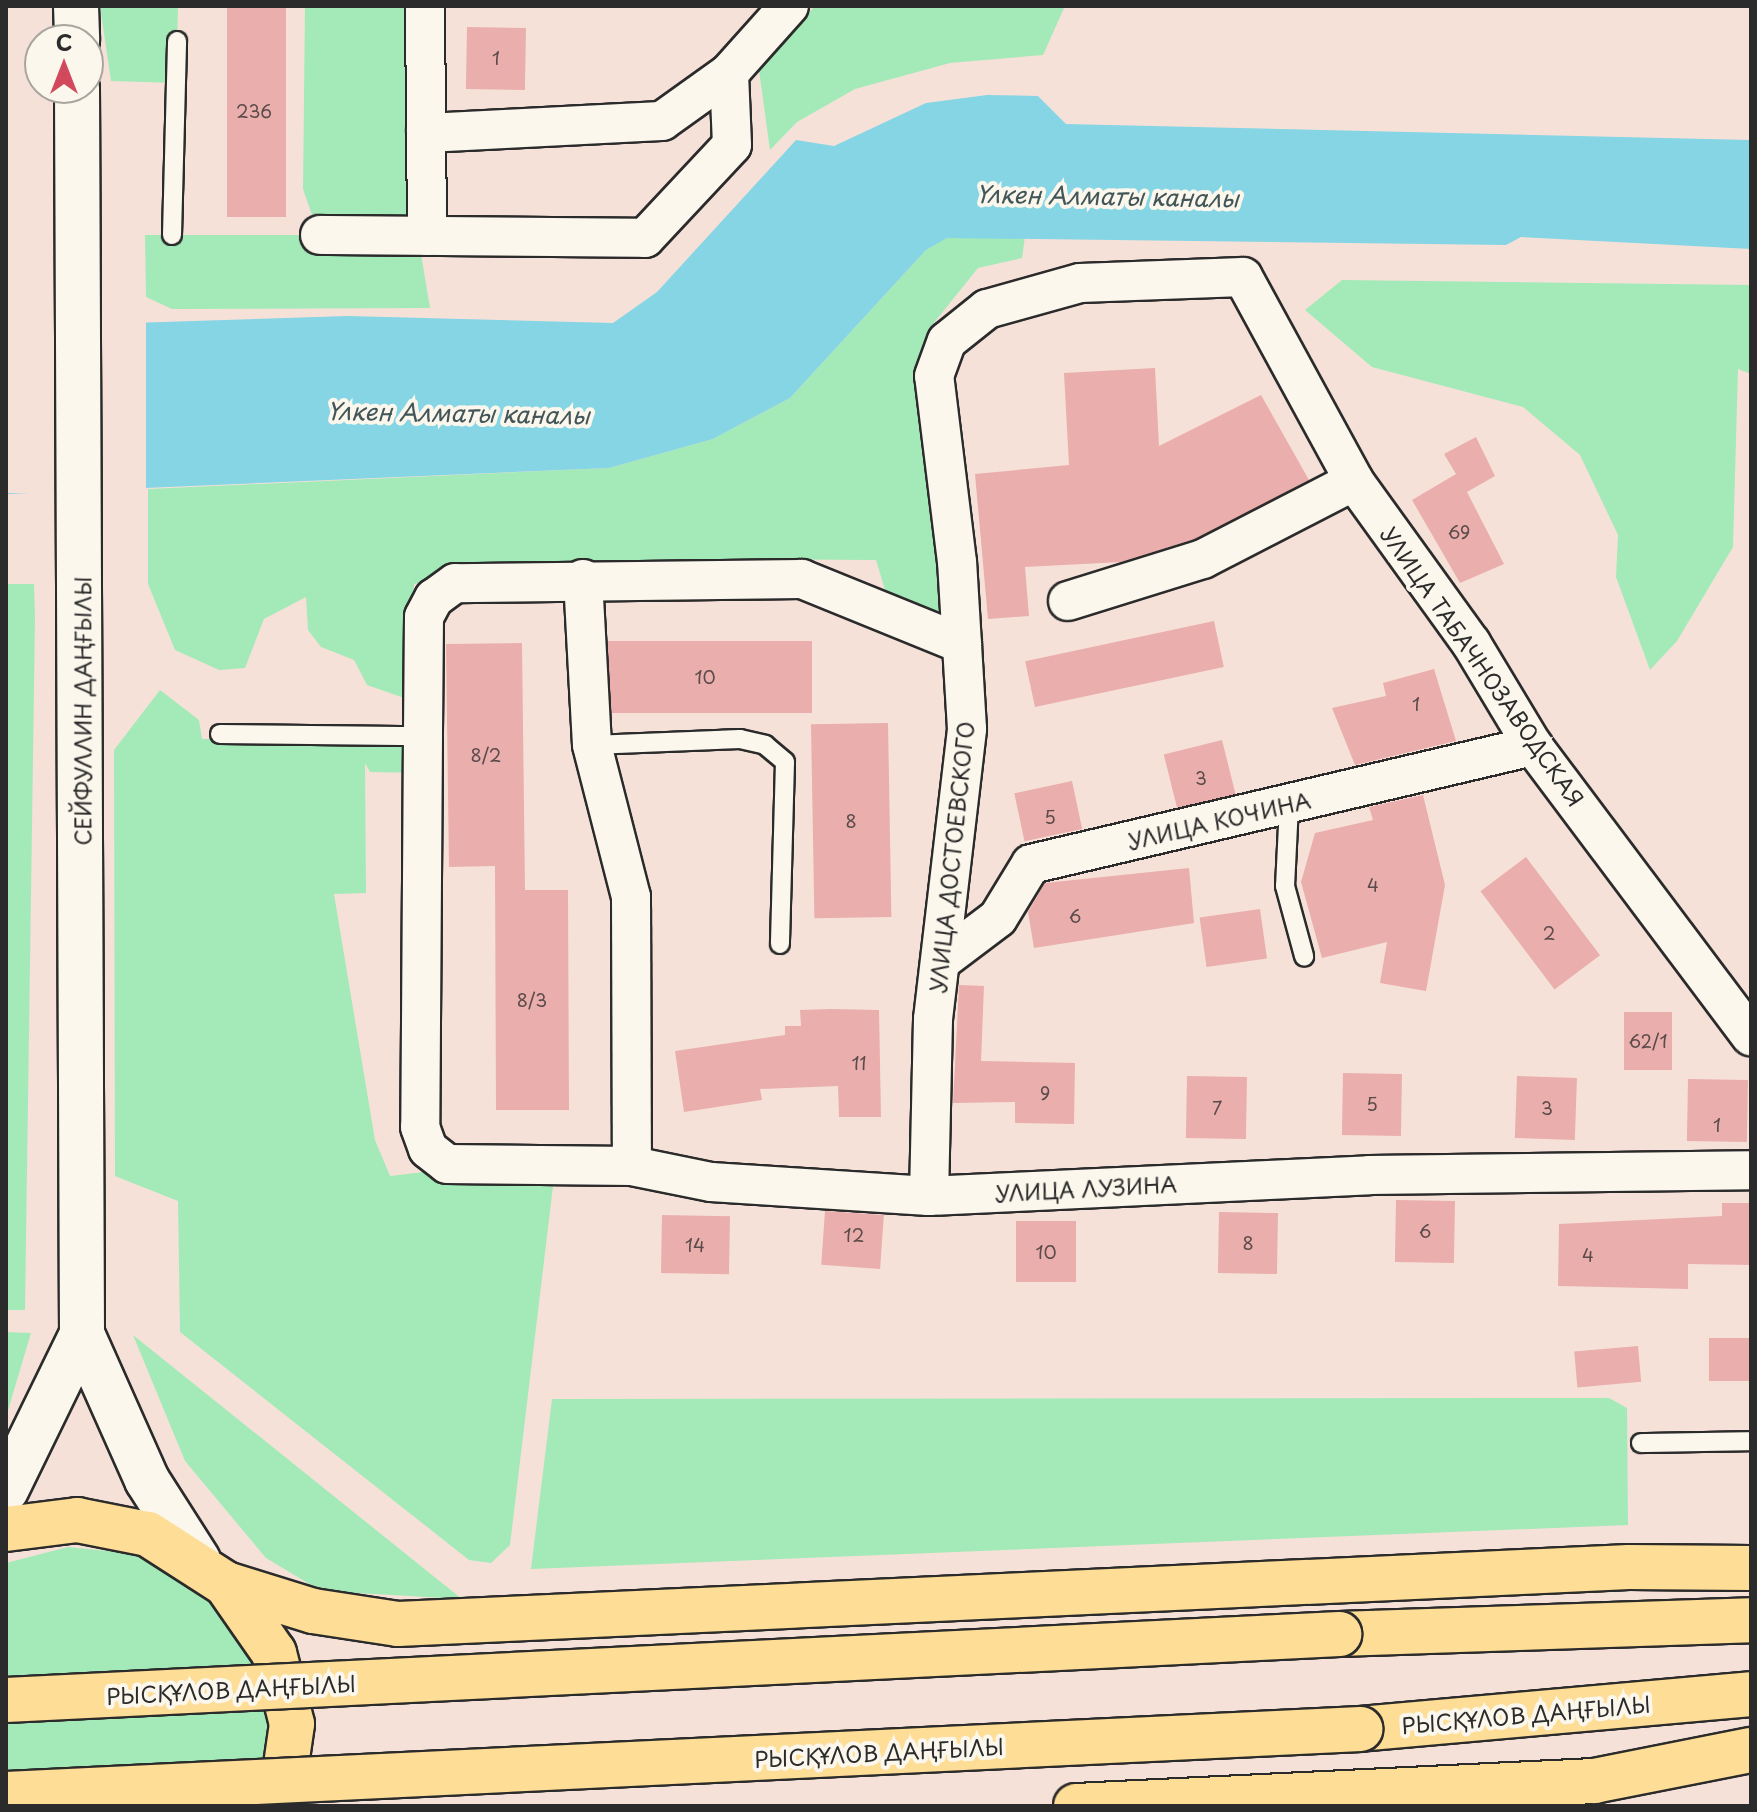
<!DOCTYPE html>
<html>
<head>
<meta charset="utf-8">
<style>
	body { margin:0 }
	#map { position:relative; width:1757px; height:1812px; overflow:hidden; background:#f6e1d9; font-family:"Playpen Sans",sans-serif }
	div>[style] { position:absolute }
	.green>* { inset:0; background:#a3eab8 }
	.water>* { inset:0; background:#86d5e4 }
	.pier>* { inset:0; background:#f6e1d9; transform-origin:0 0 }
	.building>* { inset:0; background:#eaaeac; transform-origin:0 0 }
	.roads { filter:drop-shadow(2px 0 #2b2b2b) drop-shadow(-2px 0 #2b2b2b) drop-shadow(0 2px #2b2b2b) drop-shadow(0 -2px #2b2b2b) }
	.service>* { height:18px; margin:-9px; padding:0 9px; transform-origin:9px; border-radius:9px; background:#fbf7ec }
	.minor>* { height:38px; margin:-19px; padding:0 19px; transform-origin:19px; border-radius:19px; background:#fbf7ec }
	.secondary>* { height:44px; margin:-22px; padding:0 22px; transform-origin:22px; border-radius:22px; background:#fbf7ec }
	.primary>* { height:44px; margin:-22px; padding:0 22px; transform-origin:22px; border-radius:22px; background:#fedd96 }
	.bridges { filter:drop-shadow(2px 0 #2b2b2b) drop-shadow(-2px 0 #2b2b2b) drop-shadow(0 2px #2b2b2b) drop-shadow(0 -2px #2b2b2b) }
	.primary-bridge>* { height:44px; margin:-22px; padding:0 22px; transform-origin:22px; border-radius:22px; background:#fedd96 }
	span { translate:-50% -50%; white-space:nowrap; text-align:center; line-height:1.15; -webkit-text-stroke:8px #fbf7ec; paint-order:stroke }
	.number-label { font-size:18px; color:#5b4c4b }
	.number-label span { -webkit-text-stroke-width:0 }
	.street-label { font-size:22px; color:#2b2b2b }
	.water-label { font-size:24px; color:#425659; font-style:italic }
	.frame { position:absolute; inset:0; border:8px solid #2b2b2b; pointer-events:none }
	.north { position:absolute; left:24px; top:24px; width:80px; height:80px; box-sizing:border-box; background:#fbf7ec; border:2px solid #a8a59f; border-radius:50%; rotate:0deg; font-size:22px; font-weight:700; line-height:32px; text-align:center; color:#2b2b2b }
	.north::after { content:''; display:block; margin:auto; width:28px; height:36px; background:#d1495b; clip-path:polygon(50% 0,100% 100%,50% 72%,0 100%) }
</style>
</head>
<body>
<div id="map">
	<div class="green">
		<div style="clip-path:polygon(100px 6px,178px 6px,176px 83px,111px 81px)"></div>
		<div style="clip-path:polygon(305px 6px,425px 6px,418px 236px,430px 308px,172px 309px,146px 297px,145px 235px,319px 235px,303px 189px)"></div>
		<div style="clip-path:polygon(815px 6px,1065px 6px,1043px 55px,950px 63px,855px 89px,797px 122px,770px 150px,758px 63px)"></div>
		<div style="clip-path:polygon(1025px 236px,1022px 258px,978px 268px,933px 324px,919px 367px,942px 627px,885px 590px,876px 560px,705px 559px,454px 574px,414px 584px,410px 700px,367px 685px,354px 660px,321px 647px,308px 630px,306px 597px,264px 619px,245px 668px,219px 670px,175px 650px,148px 584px,148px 489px,609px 468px,713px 439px,790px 398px,926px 250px,946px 238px)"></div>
		<div style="clip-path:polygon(1342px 280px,1751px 285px,1751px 374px,1738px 369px,1733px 547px,1677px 641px,1650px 670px,1616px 577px,1618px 535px,1580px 455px,1523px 407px,1372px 367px,1305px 310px)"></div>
		<div style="clip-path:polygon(6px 584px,34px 584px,35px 619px,25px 1310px,6px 1310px)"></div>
		<div style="clip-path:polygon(160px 690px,199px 720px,202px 739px,423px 736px,423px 773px,370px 772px,365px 763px,366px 893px,334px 894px,375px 1140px,390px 1176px,433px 1171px,454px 1180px,553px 1186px,510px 1545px,491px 1563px,469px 1560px,180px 1332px,178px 1201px,115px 1176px,114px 750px)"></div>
		<div style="clip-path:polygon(6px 1332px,31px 1333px,6px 1417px)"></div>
		<div style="clip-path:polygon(133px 1335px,462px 1599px,339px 1592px,311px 1585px,266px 1558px,185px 1461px)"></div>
		<div style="clip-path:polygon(1609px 1398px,1627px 1408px,1628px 1525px,531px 1569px,552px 1399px)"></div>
		<div style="clip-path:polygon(68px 1547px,128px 1553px,184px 1577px,229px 1618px,258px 1671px,269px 1731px,253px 1806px,6px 1806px,6px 1563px)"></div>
	</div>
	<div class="water">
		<div style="clip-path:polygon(987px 95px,1038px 96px,1066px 124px,1751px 140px,1751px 249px,1521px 237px,1506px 245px,947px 238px,926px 250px,790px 398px,713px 439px,609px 468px,6px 494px,6px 327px,348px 316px,613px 323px,657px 292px,796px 140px,834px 146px,926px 103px)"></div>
	</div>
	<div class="pier">
		<div style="left:146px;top:320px;width:173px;height:140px;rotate:90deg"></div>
	</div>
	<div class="building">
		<div style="left:227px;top:6px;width:59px;height:211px"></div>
		<div style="left:467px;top:27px;width:59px;height:62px;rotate:1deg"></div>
		<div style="clip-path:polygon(1155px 368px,1159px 446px,1261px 395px,1309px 480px,1195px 539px,1121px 562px,1025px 567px,1029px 616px,988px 619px,975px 474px,1069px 465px,1064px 373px)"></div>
		<div style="clip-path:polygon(1476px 437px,1495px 476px,1467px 492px,1504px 564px,1460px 583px,1412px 500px,1456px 474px,1444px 454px)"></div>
		<div style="left:1214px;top:621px;width:47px;height:193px;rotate:78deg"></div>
		<div style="left:608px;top:641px;width:204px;height:72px"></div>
		<div style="clip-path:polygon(522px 643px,525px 890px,568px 890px,569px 1110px,496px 1110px,495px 866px,449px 867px,446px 644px)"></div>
		<div style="clip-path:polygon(1434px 669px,1456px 741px,1355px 765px,1332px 708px,1386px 696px,1383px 683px)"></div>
		<div style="left:888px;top:723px;width:194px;height:77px;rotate:89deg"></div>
		<div style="left:1222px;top:740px;width:56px;height:60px;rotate:76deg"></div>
		<div style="left:1072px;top:781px;width:49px;height:59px;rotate:78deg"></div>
		<div style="clip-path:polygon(1423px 795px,1445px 885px,1426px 991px,1380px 983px,1387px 942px,1322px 958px,1301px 882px,1315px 833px,1373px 820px,1369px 807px)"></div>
		<div style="left:1526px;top:857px;width:123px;height:57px;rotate:53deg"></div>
		<div style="clip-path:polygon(1189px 868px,1194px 923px,1034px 948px,1028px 912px,1045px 883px)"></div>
		<div style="left:1260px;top:909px;width:50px;height:61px;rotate:82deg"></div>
		<div style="clip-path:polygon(959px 985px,984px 986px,981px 1061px,1075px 1063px,1074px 1124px,1015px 1123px,1015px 1102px,953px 1103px)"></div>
		<div style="clip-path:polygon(831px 1009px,879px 1010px,881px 1117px,839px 1117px,838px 1086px,760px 1089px,762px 1100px,684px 1112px,675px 1051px,785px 1035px,785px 1026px,801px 1026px,800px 1010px)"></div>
		<div style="left:1624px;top:1012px;width:48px;height:58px"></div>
		<div style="left:1343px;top:1073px;width:59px;height:62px;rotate:1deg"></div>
		<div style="left:1187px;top:1076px;width:60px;height:62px;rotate:1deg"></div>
		<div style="left:1517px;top:1076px;width:60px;height:62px;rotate:2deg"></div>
		<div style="left:1688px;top:1079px;width:60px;height:62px;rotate:1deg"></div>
		<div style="left:1396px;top:1200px;width:59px;height:62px;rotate:1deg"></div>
		<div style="clip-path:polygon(1722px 1203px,1751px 1203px,1751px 1265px,1688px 1264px,1688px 1289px,1558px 1286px,1559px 1224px,1722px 1216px)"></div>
		<div style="left:825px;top:1211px;width:59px;height:54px;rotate:4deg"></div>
		<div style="left:1219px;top:1212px;width:59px;height:61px;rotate:1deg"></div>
		<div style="left:662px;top:1215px;width:68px;height:58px;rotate:1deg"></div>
		<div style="left:1016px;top:1221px;width:60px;height:61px"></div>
		<div style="left:1751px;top:1338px;width:43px;height:42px;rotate:90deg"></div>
		<div style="left:1638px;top:1346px;width:36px;height:64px;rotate:85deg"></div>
	</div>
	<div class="roads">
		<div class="service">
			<div style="left:172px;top:235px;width:194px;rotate:-88.5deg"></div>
			<div style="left:220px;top:734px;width:203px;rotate:0.6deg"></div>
			<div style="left:592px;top:745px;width:148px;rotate:-2.3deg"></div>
			<div style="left:740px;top:739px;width:26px;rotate:13deg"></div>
			<div style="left:765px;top:745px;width:26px;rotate:40deg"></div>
			<div style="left:785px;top:762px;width:182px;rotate:91.6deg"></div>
			<div style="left:1289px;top:805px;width:81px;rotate:92.8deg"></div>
			<div style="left:1285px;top:886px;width:73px;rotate:74.8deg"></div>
			<div style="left:1641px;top:1443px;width:110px;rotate:-1deg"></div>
		</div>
		<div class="minor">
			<div style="left:425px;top:6px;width:230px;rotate:89.5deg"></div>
			<div style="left:426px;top:133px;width:236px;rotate:-2.9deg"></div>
			<div style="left:662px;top:121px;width:82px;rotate:-35.6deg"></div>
			<div style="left:729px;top:73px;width:90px;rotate:-48.2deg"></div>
			<div style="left:320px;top:235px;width:325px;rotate:0.5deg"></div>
			<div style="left:645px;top:238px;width:127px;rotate:-46.9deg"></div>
			<div style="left:732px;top:145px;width:72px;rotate:-92.4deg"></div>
			<div style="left:583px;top:579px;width:166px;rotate:86.9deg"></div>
			<div style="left:592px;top:745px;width:157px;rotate:75.6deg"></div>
			<div style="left:631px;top:897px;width:269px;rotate:89.8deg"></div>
			<div style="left:1068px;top:601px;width:141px;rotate:-17.3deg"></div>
			<div style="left:1203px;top:559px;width:170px;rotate:-27.3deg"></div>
			<div style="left:962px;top:644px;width:173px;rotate:-157.9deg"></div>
			<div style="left:802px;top:579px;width:347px;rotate:179.3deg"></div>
			<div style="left:455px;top:583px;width:26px;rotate:144deg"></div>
			<div style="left:434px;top:598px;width:21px;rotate:118deg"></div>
			<div style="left:424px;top:617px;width:119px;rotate:90.5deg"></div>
			<div style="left:423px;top:736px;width:391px;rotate:90.4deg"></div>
			<div style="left:420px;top:1127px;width:23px;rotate:70deg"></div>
			<div style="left:428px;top:1149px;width:24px;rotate:38deg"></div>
			<div style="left:447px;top:1164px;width:185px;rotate:0.6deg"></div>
			<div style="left:632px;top:1166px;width:81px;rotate:11.4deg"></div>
			<div style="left:711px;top:1182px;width:218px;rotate:3.7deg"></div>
			<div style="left:929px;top:1196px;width:441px;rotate:-2.7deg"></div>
			<div style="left:1369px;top:1175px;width:382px;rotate:-0.7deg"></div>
			<div style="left:945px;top:958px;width:66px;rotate:-37deg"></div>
			<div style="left:998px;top:918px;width:63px;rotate:-58.6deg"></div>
			<div style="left:1031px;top:864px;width:516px;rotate:-13.23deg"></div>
			<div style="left:929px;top:1196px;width:177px;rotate:-88.7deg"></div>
			<div style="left:933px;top:1019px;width:292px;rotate:-83.3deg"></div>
			<div style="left:967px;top:729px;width:167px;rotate:-93.4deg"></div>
			<div style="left:957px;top:562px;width:187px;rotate:-97deg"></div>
			<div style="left:934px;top:376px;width:37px;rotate:-70deg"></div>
			<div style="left:947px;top:341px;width:51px;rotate:-38.7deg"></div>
			<div style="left:987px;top:309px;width:97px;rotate:-15.6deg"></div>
			<div style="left:1080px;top:283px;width:163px;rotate:-2.1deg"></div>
			<div style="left:1243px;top:277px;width:232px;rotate:61.4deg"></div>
			<div style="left:1354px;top:481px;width:200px;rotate:54.2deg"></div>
			<div style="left:1471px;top:643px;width:120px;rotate:59deg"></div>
			<div style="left:1533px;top:746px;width:363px;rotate:53.1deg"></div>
		</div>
		<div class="secondary">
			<div style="left:76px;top:6px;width:34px;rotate:88deg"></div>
			<div style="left:77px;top:88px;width:1246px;rotate:89.77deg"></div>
			<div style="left:82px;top:1334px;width:160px;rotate:66deg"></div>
			<div style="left:147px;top:1480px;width:95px;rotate:57.5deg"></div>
			<div style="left:6px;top:1490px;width:174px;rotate:-64deg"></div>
		</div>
		<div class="primary">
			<div style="left:6px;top:1529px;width:72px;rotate:-7.2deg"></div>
			<div style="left:77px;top:1520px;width:72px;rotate:11.2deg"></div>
			<div style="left:148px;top:1534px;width:93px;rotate:32.7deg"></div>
			<div style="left:226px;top:1584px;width:84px;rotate:55.2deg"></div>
			<div style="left:274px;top:1653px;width:73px;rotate:75.8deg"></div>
			<div style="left:292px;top:1724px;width:83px;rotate:98.3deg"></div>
			<div style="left:226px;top:1584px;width:91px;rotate:17.2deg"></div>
			<div style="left:313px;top:1611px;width:86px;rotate:8.7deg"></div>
			<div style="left:398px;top:1624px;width:1232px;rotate:-2.65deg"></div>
			<div style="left:1629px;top:1567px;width:122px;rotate:0.5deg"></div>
			<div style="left:1339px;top:1634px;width:412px;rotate:-1.9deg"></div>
			<div style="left:1360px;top:1729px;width:393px;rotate:-5.1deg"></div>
			<div style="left:1076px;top:1806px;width:519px;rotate:-2.76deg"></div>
			<div style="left:1594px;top:1781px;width:160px;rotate:-11.2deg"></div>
		</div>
	</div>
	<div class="bridges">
		<div class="primary-bridge">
			<div style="left:6px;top:1700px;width:1335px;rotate:-2.83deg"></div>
			<div style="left:6px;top:1794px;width:1356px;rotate:-2.75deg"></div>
		</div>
	</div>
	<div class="number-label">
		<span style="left:496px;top:58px">1</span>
		<span style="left:254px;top:111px">236</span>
		<span style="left:1459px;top:532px">69</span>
		<span style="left:705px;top:677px">10</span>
		<span style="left:1416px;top:704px">1</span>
		<span style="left:486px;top:755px">8/2</span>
		<span style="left:1201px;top:778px">3</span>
		<span style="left:1050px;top:817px">5</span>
		<span style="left:851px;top:821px">8</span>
		<span style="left:1373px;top:885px">4</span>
		<span style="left:1075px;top:916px">6</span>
		<span style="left:1549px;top:933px">2</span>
		<span style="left:532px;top:1000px">8/3</span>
		<span style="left:1648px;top:1041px">62/1</span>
		<span style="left:859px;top:1063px">11</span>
		<span style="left:1045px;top:1093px">9</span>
		<span style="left:1372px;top:1104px">5</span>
		<span style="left:1217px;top:1108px">7</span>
		<span style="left:1547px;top:1108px">3</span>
		<span style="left:1717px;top:1125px">1</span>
		<span style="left:1425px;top:1231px">6</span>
		<span style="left:854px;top:1235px">12</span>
		<span style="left:1248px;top:1243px">8</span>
		<span style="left:695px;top:1245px">14</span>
		<span style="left:1046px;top:1252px">10</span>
		<span style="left:1588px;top:1255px">4</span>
	</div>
	<div class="street-label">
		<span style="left:1483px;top:666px;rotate:55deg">УЛИЦА ТАБАЧНОЗАВОДСКАЯ</span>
		<span style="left:82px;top:711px;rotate:-90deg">СЕЙФУЛЛИН ДАҢҒЫЛЫ</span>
		<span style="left:1219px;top:820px;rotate:-13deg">УЛИЦА КОЧИНА</span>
		<span style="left:951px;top:857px;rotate:-84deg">УЛИЦА ДОСТОЕВСКОГО</span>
		<span style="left:1086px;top:1188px;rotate:-3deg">УЛИЦА ЛУЗИНА</span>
		<span style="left:231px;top:1689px;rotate:-3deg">РЫСҚҰЛОВ ДАҢҒЫЛЫ</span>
		<span style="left:1526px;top:1714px;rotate:-5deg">РЫСҚҰЛОВ ДАҢҒЫЛЫ</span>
		<span style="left:879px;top:1752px;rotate:-3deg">РЫСҚҰЛОВ ДАҢҒЫЛЫ</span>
	</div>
	<div class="water-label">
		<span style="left:1107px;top:196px;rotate:1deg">Үлкен Алматы каналы</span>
		<span style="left:458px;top:413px;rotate:1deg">Үлкен Алматы каналы</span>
	</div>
	<div class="frame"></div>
	<div class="north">С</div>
</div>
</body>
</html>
